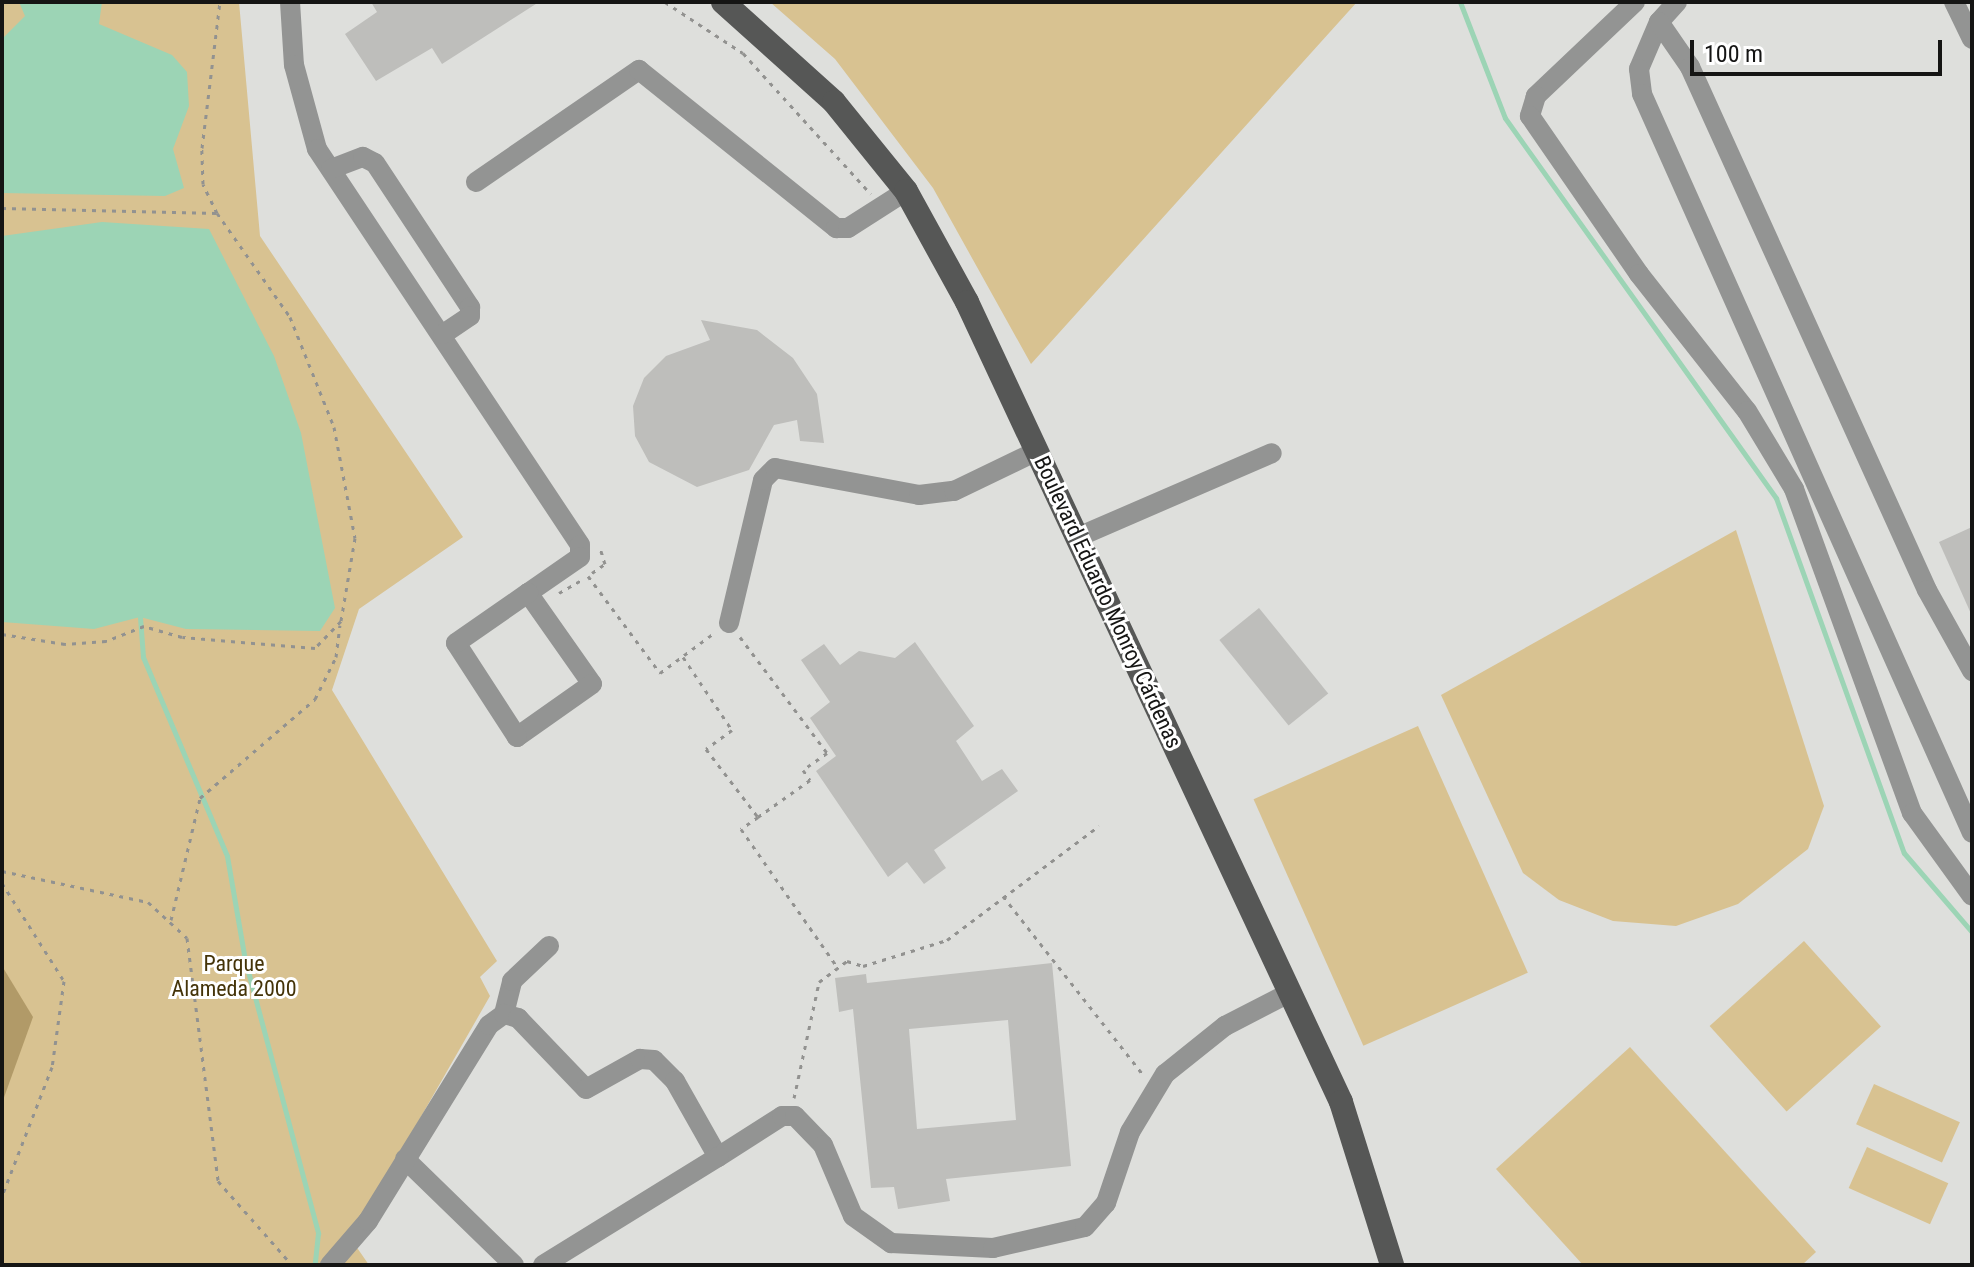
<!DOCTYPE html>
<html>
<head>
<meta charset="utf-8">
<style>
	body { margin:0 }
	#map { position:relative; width:1974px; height:1267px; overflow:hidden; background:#dedfdc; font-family:"Roboto Condensed",sans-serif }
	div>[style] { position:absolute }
	.green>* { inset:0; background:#d8c291; transform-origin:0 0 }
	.forest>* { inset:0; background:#b19a68 }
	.water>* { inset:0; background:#9cd4b5 }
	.stream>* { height:5px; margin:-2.5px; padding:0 2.5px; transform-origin:2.5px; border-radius:2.5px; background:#9cd4b5 }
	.building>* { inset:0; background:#bebebb; transform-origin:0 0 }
	.path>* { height:3px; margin-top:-1.5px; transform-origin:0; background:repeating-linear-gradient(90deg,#929290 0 4px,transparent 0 10px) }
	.minor>* { height:20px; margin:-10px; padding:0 10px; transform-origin:10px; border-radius:10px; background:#939493 }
	.major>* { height:24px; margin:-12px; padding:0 12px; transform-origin:12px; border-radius:12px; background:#565756 }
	span { translate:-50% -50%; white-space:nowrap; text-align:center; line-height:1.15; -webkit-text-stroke:6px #fff; paint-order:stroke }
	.street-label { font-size:22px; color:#151514 }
	.park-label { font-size:22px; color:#443308 }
	.frame { position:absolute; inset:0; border:4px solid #151514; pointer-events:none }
	.scale { position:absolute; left:1690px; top:40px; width:252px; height:36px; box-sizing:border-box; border:4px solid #151514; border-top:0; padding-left:10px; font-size:24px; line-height:28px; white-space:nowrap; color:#151514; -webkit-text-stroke:6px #fff; paint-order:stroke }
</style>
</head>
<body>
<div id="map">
	<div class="green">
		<div style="clip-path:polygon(2px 2px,239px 2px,260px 236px,463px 537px,359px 609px,332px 690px,497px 961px,480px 977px,490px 996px,351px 1239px,369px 1265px,2px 1265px)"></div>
		<div style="clip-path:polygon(770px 2px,1357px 2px,1031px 364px,933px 188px,835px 59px)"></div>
		<div style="clip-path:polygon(1736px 530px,1824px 806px,1808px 849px,1738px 904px,1676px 926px,1613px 921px,1559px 900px,1523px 873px,1441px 695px)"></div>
		<div style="left:1418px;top:726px;width:270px;height:180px;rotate:66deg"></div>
		<div style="left:1804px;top:941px;width:115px;height:127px;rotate:48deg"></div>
		<div style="clip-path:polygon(1630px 1047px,1816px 1252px,1802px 1265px,1583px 1265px,1496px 1169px)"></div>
		<div style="left:1874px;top:1084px;width:94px;height:44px;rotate:24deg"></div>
		<div style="left:1867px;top:1147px;width:89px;height:45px;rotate:24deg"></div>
	</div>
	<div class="forest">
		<div style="clip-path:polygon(2px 966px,33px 1017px,2px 1103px)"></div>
	</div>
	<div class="water">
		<div style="clip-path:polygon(19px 2px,102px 2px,99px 24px,172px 55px,187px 72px,189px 106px,173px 149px,184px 188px,165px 196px,2px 193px,2px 39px,25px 16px)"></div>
		<div style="clip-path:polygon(102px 222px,209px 229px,274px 356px,301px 433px,335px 608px,320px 631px,186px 629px,140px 617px,94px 629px,2px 622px,2px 236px)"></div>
	</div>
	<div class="stream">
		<div style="left:1460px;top:2px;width:124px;rotate:68.8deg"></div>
		<div style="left:1505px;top:118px;width:467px;rotate:54.5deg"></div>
		<div style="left:1776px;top:498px;width:377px;rotate:70.2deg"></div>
		<div style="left:1904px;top:853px;width:104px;rotate:49.3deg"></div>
		<div style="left:140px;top:617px;width:40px;rotate:85.7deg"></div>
		<div style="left:143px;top:657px;width:216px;rotate:67.1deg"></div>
		<div style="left:227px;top:856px;width:106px;rotate:80.2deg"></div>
		<div style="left:245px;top:960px;width:283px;rotate:75deg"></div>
		<div style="left:318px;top:1233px;width:31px;rotate:96deg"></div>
	</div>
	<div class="building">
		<div style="clip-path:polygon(371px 2px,539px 2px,442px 64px,432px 48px,376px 81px,345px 34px,377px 12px)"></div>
		<div style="clip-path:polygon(701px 320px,757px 330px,793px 358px,817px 394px,824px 443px,800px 441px,797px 420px,774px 425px,749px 470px,697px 487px,649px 462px,635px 436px,633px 406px,644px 378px,666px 356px,710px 340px)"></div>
		<div style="clip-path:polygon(1972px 527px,1972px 616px,1939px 542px)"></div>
		<div style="left:1259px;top:608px;width:110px;height:51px;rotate:51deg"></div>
		<div style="clip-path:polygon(915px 642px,974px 726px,956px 741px,982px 781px,1002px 769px,1018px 791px,934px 850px,946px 868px,924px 884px,907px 862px,888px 877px,816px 771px,836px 756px,810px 718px,830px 702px,801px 660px,824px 644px,840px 665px,859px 651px,895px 658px)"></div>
		<div style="clip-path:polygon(evenodd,1052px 963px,1071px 1166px,946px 1179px,950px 1201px,898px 1209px,894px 1187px,871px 1188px,853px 1009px,839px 1012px,835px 978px,866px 974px,867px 983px,1052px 963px,1008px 1020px,1016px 1120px,917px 1129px,909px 1029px,1008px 1020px)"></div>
	</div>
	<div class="path">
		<div style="left:665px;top:2px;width:93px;rotate:33.2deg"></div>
		<div style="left:743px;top:53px;width:190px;rotate:47.8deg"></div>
		<div style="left:2px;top:208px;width:215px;rotate:1.3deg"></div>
		<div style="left:217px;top:213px;width:127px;rotate:54.9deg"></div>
		<div style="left:290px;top:317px;width:118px;rotate:68.2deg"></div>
		<div style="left:334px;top:427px;width:113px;rotate:79.3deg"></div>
		<div style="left:355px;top:538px;width:84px;rotate:99.6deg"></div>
		<div style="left:341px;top:621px;width:37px;rotate:134deg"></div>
		<div style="left:315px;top:648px;width:133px;rotate:-175.3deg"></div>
		<div style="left:182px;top:637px;width:40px;rotate:-164deg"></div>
		<div style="left:144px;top:626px;width:41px;rotate:158.5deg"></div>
		<div style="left:106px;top:641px;width:41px;rotate:175.8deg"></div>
		<div style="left:65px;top:644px;width:64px;rotate:-171deg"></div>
		<div style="left:217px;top:213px;width:32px;rotate:-116deg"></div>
		<div style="left:203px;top:184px;width:36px;rotate:-92deg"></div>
		<div style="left:202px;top:148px;width:147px;rotate:-83deg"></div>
		<div style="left:592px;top:573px;width:16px;rotate:-35deg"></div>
		<div style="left:605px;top:564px;width:17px;rotate:-107deg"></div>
		<div style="left:588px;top:576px;width:121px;rotate:53.4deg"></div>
		<div style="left:660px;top:673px;width:67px;rotate:-36.5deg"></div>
		<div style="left:559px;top:593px;width:28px;rotate:-30deg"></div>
		<div style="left:740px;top:637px;width:145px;rotate:53.1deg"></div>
		<div style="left:827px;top:753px;width:29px;rotate:145deg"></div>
		<div style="left:803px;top:770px;width:12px;rotate:55deg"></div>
		<div style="left:810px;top:780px;width:64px;rotate:144.6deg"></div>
		<div style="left:683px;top:657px;width:88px;rotate:56.1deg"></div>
		<div style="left:732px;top:730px;width:32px;rotate:144deg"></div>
		<div style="left:706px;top:749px;width:86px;rotate:52.6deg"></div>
		<div style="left:758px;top:817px;width:21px;rotate:145deg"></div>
		<div style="left:741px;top:829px;width:169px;rotate:55.1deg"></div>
		<div style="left:2px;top:871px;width:149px;rotate:12deg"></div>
		<div style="left:148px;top:902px;width:53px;rotate:42.7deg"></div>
		<div style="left:187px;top:938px;width:245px;rotate:82.7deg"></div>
		<div style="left:218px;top:1181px;width:112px;rotate:48.6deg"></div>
		<div style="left:2px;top:883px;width:116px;rotate:57.7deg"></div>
		<div style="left:64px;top:981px;width:87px;rotate:97.9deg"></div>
		<div style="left:52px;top:1067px;width:138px;rotate:111.2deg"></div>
		<div style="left:1003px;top:896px;width:229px;rotate:51.9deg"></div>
		<div style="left:171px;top:920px;width:125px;rotate:-76.6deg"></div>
		<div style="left:200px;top:798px;width:152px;rotate:-40.7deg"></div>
		<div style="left:315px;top:699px;width:47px;rotate:-63.4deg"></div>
		<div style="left:336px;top:657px;width:32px;rotate:-83deg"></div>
		<div style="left:794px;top:1098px;width:119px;rotate:-77.8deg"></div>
		<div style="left:819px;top:982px;width:35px;rotate:-37deg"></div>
		<div style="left:847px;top:961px;width:17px;rotate:17deg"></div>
		<div style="left:863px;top:966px;width:88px;rotate:-17.2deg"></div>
		<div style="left:947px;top:940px;width:190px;rotate:-36.9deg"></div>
	</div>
	<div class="minor">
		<div style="left:290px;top:2px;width:63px;rotate:86.4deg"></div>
		<div style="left:294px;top:65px;width:87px;rotate:74.7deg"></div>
		<div style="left:317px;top:149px;width:475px;rotate:56.4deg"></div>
		<div style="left:580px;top:545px;width:12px;rotate:90deg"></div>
		<div style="left:580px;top:557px;width:63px;rotate:145.3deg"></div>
		<div style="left:1635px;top:2px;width:137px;rotate:136.5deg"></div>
		<div style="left:1536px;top:96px;width:21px;rotate:107deg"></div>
		<div style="left:1530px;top:116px;width:192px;rotate:55.4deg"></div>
		<div style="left:1639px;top:274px;width:174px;rotate:51.8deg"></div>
		<div style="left:1747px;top:411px;width:91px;rotate:58.9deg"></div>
		<div style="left:1794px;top:489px;width:345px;rotate:70deg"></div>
		<div style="left:1912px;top:813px;width:102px;rotate:54.1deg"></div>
		<div style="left:1677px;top:2px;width:27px;rotate:132deg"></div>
		<div style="left:1659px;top:22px;width:51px;rotate:113.1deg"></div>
		<div style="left:1639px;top:69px;width:25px;rotate:83deg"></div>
		<div style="left:1642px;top:94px;width:809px;rotate:65.94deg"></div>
		<div style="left:1954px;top:2px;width:41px;rotate:64.1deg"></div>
		<div style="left:1659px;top:22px;width:55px;rotate:55.4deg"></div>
		<div style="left:1690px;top:67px;width:574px;rotate:65.62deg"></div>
		<div style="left:1927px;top:590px;width:93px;rotate:60.9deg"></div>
		<div style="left:331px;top:169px;width:34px;rotate:-21deg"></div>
		<div style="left:363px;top:157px;width:13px;rotate:27deg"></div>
		<div style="left:375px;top:163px;width:173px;rotate:56.6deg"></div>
		<div style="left:470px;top:307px;width:9px;rotate:90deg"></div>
		<div style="left:470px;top:316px;width:32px;rotate:146deg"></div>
		<div style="left:476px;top:182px;width:198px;rotate:-34.5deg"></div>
		<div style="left:639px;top:70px;width:253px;rotate:38.7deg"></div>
		<div style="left:836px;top:228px;width:12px"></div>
		<div style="left:848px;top:228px;width:69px;rotate:-32.5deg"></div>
		<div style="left:1078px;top:537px;width:211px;rotate:-23.4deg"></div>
		<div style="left:528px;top:593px;width:111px;rotate:54.9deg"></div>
		<div style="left:592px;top:684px;width:92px;rotate:144.8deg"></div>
		<div style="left:517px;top:737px;width:112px;rotate:-123deg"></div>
		<div style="left:456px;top:643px;width:88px;rotate:-34.8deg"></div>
		<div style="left:729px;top:623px;width:147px;rotate:-76.6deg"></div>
		<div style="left:763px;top:480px;width:17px;rotate:-45deg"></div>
		<div style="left:775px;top:468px;width:147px;rotate:10.6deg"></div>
		<div style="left:919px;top:495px;width:35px;rotate:-7deg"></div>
		<div style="left:954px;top:491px;width:92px;rotate:-25.7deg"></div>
		<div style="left:504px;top:1014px;width:34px;rotate:-76deg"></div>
		<div style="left:512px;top:981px;width:51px;rotate:-43.4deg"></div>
		<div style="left:405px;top:1159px;width:152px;rotate:44.2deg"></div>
		<div style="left:330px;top:1265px;width:58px;rotate:-49.2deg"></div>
		<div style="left:368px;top:1221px;width:230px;rotate:-58.3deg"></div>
		<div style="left:489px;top:1025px;width:19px;rotate:-36deg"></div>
		<div style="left:504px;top:1014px;width:15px;rotate:16deg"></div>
		<div style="left:518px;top:1018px;width:98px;rotate:46.2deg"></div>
		<div style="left:586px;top:1089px;width:62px;rotate:-29.1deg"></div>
		<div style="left:640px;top:1059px;width:14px;rotate:4deg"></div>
		<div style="left:654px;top:1060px;width:30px;rotate:45deg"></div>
		<div style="left:675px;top:1081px;width:87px;rotate:60.5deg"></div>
		<div style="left:718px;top:1157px;width:76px;rotate:-32.6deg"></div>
		<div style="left:782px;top:1116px;width:13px"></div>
		<div style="left:795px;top:1116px;width:40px;rotate:46deg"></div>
		<div style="left:823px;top:1145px;width:77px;rotate:67.1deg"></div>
		<div style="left:853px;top:1216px;width:47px;rotate:35.4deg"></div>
		<div style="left:891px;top:1243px;width:102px;rotate:2.8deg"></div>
		<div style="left:993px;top:1248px;width:94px;rotate:-12.9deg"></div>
		<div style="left:1085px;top:1227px;width:32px;rotate:-49deg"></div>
		<div style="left:1106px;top:1203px;width:75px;rotate:-71.3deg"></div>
		<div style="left:1130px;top:1132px;width:68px;rotate:-58.9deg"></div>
		<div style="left:1165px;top:1074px;width:77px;rotate:-38.7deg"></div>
		<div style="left:1225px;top:1026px;width:74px;rotate:-27.3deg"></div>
		<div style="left:543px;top:1265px;width:206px;rotate:-31.7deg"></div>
	</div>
	<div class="major">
		<div style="left:723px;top:2px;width:149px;rotate:42deg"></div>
		<div style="left:834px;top:102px;width:114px;rotate:51deg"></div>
		<div style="left:906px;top:191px;width:127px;rotate:61.2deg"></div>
		<div style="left:967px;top:302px;width:883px;rotate:64.94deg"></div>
		<div style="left:1341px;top:1102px;width:171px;rotate:72.6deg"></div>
	</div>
	<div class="street-label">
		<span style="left:1108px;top:602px;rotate:65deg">Boulevard Eduardo Monroy Cárdenas</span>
	</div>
	<div class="park-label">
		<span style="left:234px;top:976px">Parque<br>Alameda 2000</span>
	</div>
	<div class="frame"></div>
	<div class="scale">100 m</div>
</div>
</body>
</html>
